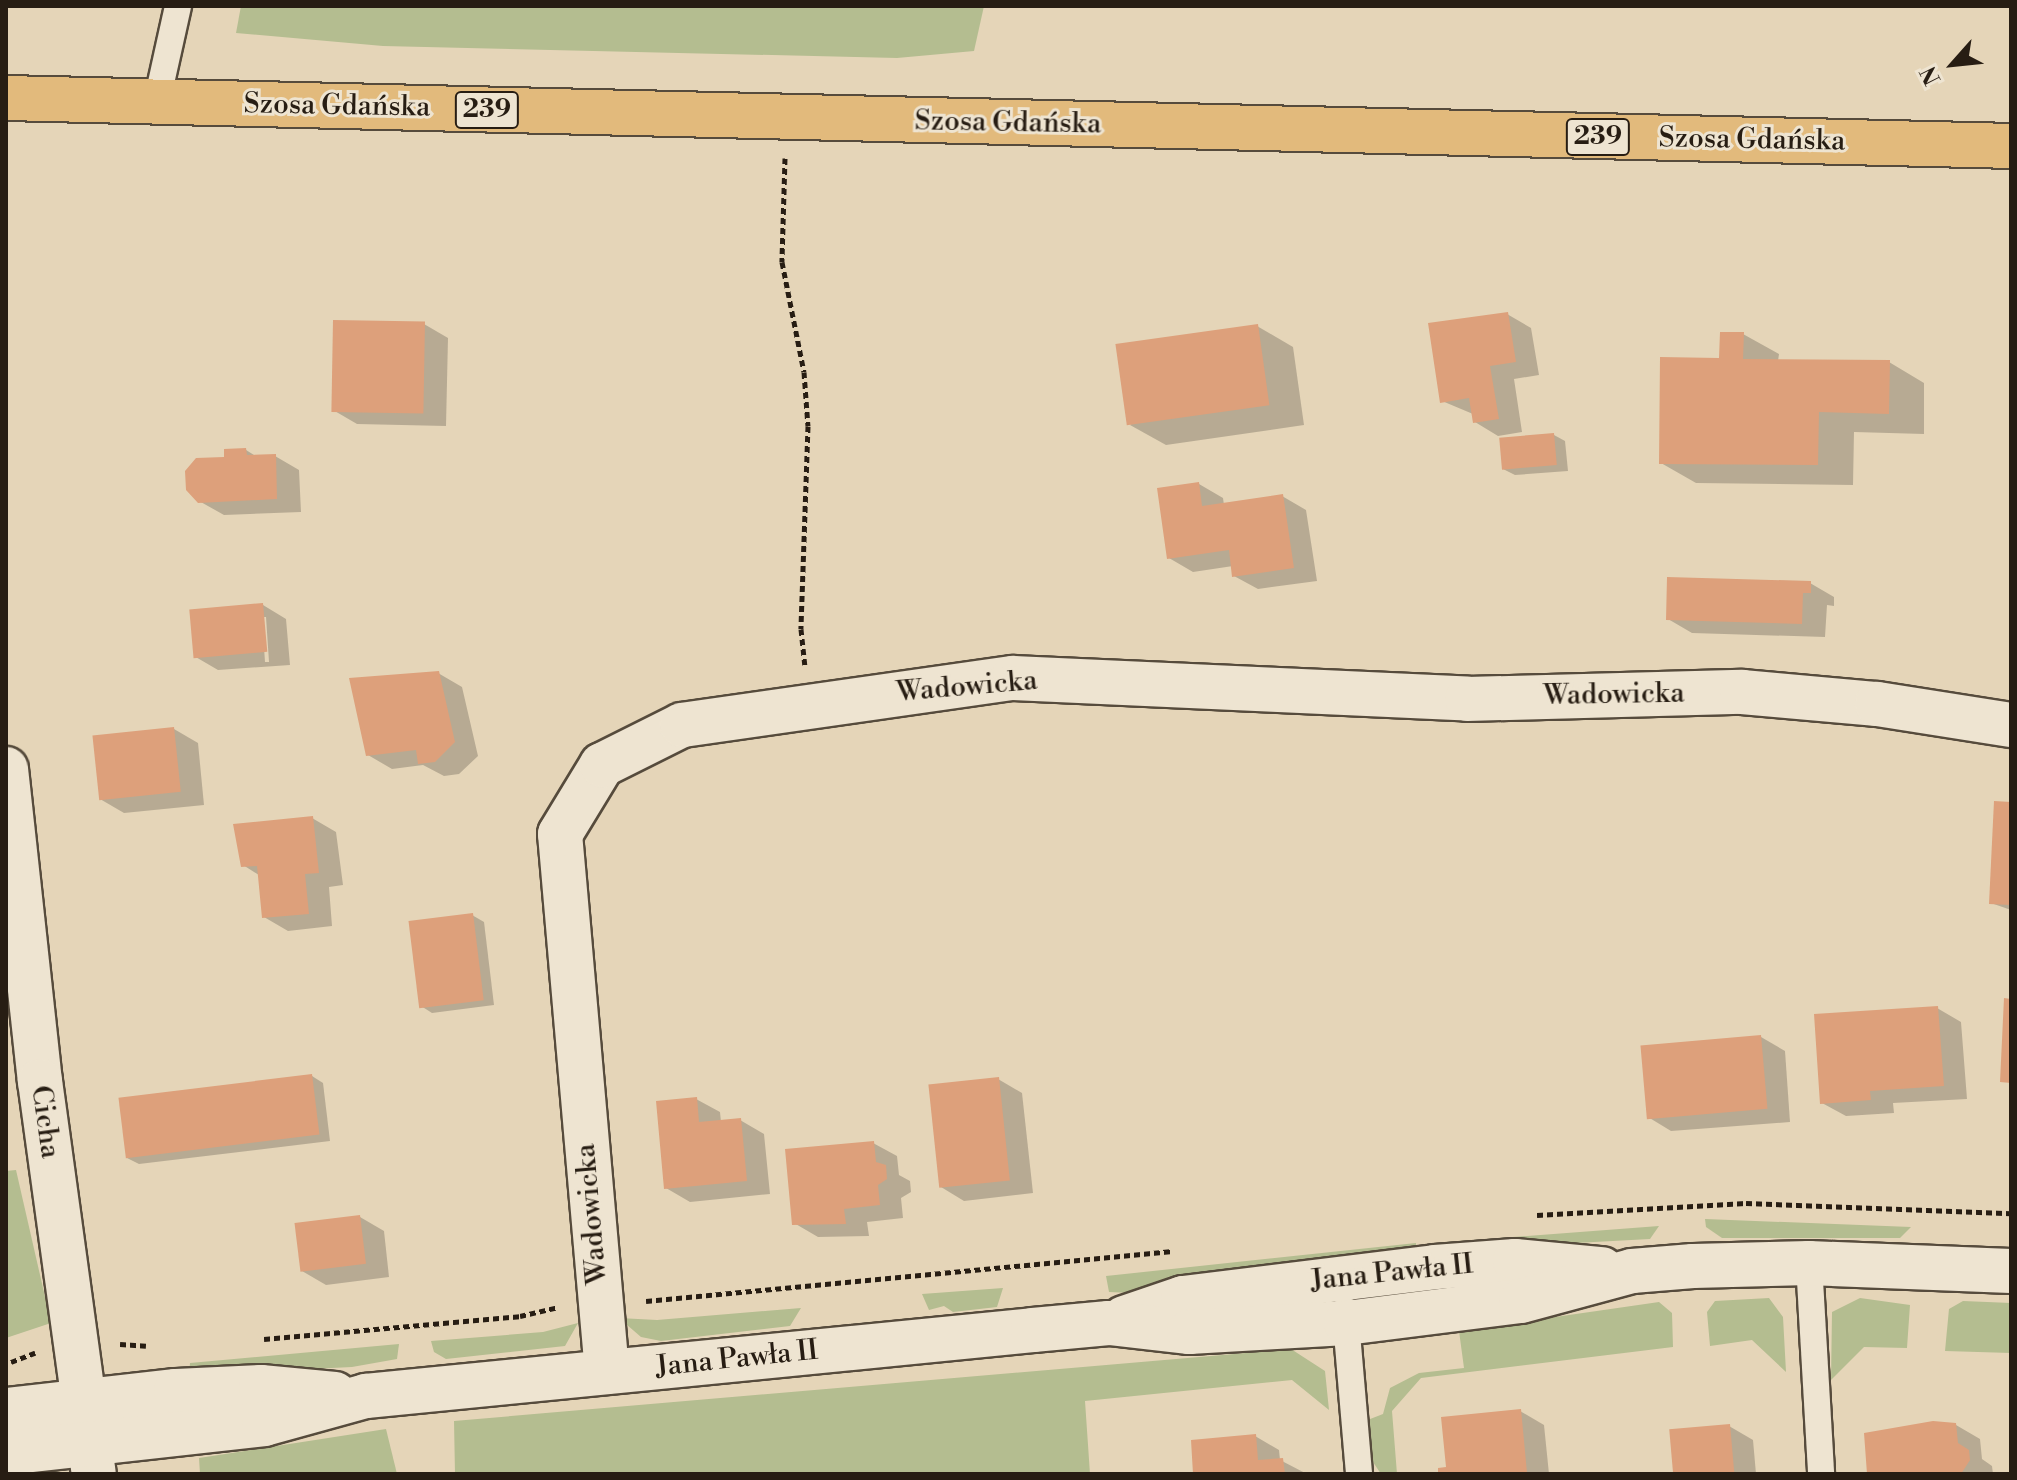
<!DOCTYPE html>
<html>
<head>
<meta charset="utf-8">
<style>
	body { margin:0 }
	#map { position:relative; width:2017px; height:1480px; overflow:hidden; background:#e5d5b8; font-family:"Libre Bodoni",serif }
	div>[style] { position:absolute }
	.green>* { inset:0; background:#b4bd90 }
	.shadow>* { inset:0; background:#0003 }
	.building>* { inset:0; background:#dda07b; transform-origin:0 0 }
	.path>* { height:5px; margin-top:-2.5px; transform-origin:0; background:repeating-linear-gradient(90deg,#271d13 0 6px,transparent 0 10px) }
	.roads { filter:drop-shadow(2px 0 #564b3c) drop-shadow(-2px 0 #564b3c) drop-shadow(0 2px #564b3c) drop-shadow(0 -2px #564b3c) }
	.service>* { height:26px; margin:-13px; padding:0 13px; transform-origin:13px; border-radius:13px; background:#eee4d1 }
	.minor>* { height:44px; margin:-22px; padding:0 22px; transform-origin:22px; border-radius:22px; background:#eee4d1 }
	.primary>* { height:44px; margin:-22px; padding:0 22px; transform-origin:22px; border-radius:22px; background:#e2ba7c }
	span { translate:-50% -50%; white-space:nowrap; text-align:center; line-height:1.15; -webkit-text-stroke:6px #eee4d1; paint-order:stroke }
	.shield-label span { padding:2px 6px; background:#eee4d1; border:2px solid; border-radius:6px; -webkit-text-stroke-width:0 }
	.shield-label { font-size:26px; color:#271d13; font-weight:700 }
	.street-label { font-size:28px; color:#271d13 }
	.frame { position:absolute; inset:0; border:8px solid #271d13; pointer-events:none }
	.north { position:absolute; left:1913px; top:24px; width:80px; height:80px; -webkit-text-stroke:6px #eee4d1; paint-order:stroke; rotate:243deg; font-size:22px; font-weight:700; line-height:32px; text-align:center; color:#271d13 }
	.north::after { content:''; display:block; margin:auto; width:28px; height:36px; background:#271d13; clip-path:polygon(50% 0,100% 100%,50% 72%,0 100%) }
</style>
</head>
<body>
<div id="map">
	<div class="green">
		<div style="clip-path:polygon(241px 6px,984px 6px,974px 51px,897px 58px,383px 46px,236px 33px)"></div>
		<div style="clip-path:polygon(16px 1170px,51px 1323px,6px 1338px,6px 1171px)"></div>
		<div style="clip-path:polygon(1705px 1219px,1911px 1227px,1900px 1238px,1722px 1238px,1706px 1227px)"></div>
		<div style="clip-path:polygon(1659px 1226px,1650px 1239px,1445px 1250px,1446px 1242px)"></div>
		<div style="clip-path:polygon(1416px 1243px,1416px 1254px,1131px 1293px,1109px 1292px,1106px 1276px)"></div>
		<div style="clip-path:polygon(1003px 1288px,997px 1307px,953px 1312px,944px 1306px,929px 1310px,922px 1294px)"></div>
		<div style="clip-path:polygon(1769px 1298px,1783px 1317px,1786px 1372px,1752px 1340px,1710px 1346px,1707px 1312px,1715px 1301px)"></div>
		<div style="clip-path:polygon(1860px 1298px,1910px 1305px,1907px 1348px,1864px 1347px,1831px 1380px,1832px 1312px)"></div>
		<div style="clip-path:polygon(1963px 1301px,2011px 1303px,2011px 1353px,1945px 1351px,1949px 1309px)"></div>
		<div style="clip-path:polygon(1659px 1302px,1672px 1313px,1673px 1347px,1421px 1378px,1392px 1411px,1397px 1474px,1381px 1474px,1373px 1462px,1365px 1421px,1383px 1414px,1390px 1388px,1419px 1373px,1464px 1368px,1459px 1331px)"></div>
		<div style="clip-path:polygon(801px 1308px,790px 1326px,661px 1341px,641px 1337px,619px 1318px,657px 1320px)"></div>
		<div style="clip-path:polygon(578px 1323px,565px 1346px,446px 1359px,434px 1352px,431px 1341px,543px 1332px)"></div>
		<div style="clip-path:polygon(399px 1344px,397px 1359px,352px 1367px,189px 1375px,190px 1363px)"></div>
		<div style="clip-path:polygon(1291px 1349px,1325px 1371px,1329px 1410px,1292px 1380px,1085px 1401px,1090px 1474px,455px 1474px,454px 1421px)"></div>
		<div style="clip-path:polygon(386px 1429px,397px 1474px,200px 1474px,199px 1458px)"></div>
	</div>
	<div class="shadow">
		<div style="clip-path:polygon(1507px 314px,1531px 328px,1539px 375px,1514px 379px,1522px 432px,1498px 436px,1475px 422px,1473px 414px,1442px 401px)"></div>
		<div style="clip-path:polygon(424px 324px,448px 338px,446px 426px,357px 424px,333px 410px)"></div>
		<div style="clip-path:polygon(1257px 326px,1293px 347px,1304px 425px,1166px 445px,1130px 425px)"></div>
		<div style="clip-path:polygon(1743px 334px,1779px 354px,1778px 361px,1889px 362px,1924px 383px,1924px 434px,1854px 432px,1853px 485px,1696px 483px,1661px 463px,1721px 360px)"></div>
		<div style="clip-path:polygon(1554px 435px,1565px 441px,1568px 471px,1515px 475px,1503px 469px)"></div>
		<div style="clip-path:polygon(246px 450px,257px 457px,275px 456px,299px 470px,301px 512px,224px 515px,199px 501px,226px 458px)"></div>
		<div style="clip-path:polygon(1199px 484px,1223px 498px,1224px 505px,1282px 496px,1306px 510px,1317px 581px,1258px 589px,1234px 576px,1233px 566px,1193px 572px,1169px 558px)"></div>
		<div style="clip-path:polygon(1810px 583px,1834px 597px,1834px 606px,1827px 605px,1825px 637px,1692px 633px,1668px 619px)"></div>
		<div style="clip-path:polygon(evenodd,263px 605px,286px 619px,290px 665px,218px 670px,194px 656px,263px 605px,262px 617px,266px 617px,269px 662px,265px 662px,262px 617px)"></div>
		<div style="clip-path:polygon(438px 673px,462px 687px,478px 756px,459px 774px,444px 776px,423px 765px,392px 769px,368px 755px)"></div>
		<div style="clip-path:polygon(174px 729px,198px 743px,204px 805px,124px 813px,100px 799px)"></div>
		<div style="clip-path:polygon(2011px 804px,2011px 910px,1991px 903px)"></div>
		<div style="clip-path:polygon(312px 818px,336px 832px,343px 885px,329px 887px,332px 926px,288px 931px,264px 917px,259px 875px,243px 865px)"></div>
		<div style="clip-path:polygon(472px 915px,484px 922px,494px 1005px,432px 1013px,421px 1006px)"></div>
		<div style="clip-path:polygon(1937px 1008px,1961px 1022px,1967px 1099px,1893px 1103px,1894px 1113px,1846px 1116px,1822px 1103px)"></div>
		<div style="clip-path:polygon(1761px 1037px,1785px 1051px,1790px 1122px,1671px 1131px,1648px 1117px)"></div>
		<div style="clip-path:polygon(312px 1076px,323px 1083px,330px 1141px,139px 1164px,127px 1158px)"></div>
		<div style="clip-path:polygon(998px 1079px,1022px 1093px,1033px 1193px,964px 1201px,941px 1187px)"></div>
		<div style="clip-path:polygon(696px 1099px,720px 1112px,721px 1122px,740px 1120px,764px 1134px,770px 1194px,690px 1202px,666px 1188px)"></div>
		<div style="clip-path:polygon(873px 1143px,897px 1156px,899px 1175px,910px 1181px,911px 1192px,901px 1198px,903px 1218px,867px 1222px,869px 1236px,818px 1237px,794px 1223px)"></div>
		<div style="clip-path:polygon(360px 1217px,384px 1231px,389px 1277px,326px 1285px,302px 1271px)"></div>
		<div style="clip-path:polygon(1520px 1411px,1544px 1425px,1549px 1474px,1440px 1474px)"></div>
		<div style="clip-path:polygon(1956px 1425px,1980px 1439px,1982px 1459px,1992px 1466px,1993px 1474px,1869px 1474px)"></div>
		<div style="clip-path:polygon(1729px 1426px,1753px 1440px,1756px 1474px,1675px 1474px)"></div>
		<div style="clip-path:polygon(1255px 1436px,1279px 1450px,1280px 1460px,1307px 1474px,1195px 1474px)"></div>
	</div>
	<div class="building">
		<div style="clip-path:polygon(1508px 312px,1516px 362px,1490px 366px,1499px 419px,1473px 423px,1469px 398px,1440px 403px,1428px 323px)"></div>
		<div style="left:333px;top:320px;width:92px;height:92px;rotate:1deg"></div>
		<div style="left:1258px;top:324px;width:82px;height:144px;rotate:82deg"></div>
		<div style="clip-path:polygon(1720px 332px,1744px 332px,1743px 359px,1890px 360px,1889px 414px,1819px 412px,1818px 465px,1659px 464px,1660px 357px,1719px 358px)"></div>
		<div style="left:1554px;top:433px;width:32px;height:55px;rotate:85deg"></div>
		<div style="clip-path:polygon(246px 448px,247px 455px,276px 454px,277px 499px,198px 503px,186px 490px,185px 471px,196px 458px,224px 457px,224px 449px)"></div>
		<div style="clip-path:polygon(1199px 482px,1202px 506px,1283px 494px,1294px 568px,1232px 577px,1229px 550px,1167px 559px,1157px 488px)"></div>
		<div style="clip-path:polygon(1667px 577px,1811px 581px,1811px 593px,1803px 593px,1802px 624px,1666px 620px)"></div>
		<div style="left:263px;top:603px;width:49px;height:74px;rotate:85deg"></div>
		<div style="clip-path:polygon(439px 671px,455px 742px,435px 762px,418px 764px,416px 750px,366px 756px,349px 678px)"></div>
		<div style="left:174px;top:727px;width:65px;height:82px;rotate:84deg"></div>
		<div style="clip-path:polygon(1994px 801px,2011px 802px,2011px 905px,1989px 904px)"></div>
		<div style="clip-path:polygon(313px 816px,319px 873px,305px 874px,309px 914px,262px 918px,257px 866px,241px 867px,233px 824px)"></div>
		<div style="left:473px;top:913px;width:88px;height:65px;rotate:83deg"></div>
		<div style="clip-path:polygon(2004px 998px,2011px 999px,2011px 1083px,2000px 1082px)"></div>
		<div style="clip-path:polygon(1938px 1006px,1944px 1086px,1870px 1091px,1871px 1100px,1820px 1104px,1814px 1014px)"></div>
		<div style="left:1761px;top:1035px;width:74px;height:121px;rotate:85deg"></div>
		<div style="left:312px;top:1074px;width:61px;height:195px;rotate:83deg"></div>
		<div style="left:999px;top:1077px;width:104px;height:71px;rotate:84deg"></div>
		<div style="clip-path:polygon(697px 1097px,699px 1122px,741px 1118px,747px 1181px,664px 1189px,656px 1101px)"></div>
		<div style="clip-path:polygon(874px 1141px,876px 1162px,886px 1165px,887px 1179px,878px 1185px,880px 1205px,844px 1209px,846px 1224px,792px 1225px,785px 1149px)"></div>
		<div style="left:360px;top:1215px;width:49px;height:66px;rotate:83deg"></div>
		<div style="clip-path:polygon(1521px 1409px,1527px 1473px,1438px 1474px,1438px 1468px,1446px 1467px,1441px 1417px)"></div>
		<div style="clip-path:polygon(1933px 1421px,1956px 1423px,1958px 1443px,1969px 1450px,1970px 1460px,1961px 1474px,1867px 1474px,1864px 1433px)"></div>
		<div style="left:1730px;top:1424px;width:50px;height:61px;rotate:85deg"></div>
		<div style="clip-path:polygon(1256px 1434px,1258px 1460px,1283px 1458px,1285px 1474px,1193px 1474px,1191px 1440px)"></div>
	</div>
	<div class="path">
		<div style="left:785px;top:158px;width:104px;rotate:91.7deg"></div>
		<div style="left:782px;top:262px;width:112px;rotate:78.7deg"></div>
		<div style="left:804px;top:372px;width:54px;rotate:85.8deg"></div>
		<div style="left:808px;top:426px;width:203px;rotate:92deg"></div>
		<div style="left:801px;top:629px;width:36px;rotate:84deg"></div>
		<div style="left:1537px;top:1215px;width:209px;rotate:-3.3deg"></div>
		<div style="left:1746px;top:1203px;width:265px;rotate:2.2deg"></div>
		<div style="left:646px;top:1301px;width:529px;rotate:-5.42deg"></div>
		<div style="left:264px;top:1339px;width:257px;rotate:-5.1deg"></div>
		<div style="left:520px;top:1316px;width:37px;rotate:-13deg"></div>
		<div style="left:120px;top:1344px;width:26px;rotate:4deg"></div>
		<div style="left:11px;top:1362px;width:26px;rotate:-21deg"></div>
	</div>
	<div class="roads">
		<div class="service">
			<div style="left:157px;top:101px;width:97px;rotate:-77.5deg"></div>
			<div style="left:1809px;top:1263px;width:211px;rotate:86.7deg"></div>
			<div style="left:1345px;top:1310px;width:165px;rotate:85.1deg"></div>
		</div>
		<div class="minor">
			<div style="left:6px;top:769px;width:314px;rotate:83.8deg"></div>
			<div style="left:40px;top:1081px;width:396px;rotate:82.2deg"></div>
			<div style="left:1124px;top:1318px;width:62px;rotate:-18.7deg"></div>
			<div style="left:1183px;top:1298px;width:254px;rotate:-7deg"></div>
			<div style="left:1435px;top:1267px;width:80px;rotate:-4.3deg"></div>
			<div style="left:1515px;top:1261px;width:87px;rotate:5.3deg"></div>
			<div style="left:607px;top:1372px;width:540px;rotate:-94.99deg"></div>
			<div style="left:560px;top:834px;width:81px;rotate:-58.7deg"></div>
			<div style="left:602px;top:765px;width:89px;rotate:-26.6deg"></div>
			<div style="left:682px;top:725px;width:334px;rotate:-8.1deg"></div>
			<div style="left:1013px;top:678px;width:454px;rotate:2.6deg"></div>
			<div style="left:1467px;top:699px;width:275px;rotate:-1.5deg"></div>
			<div style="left:1742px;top:692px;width:136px;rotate:5.1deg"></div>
			<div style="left:1877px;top:704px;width:136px;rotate:8.9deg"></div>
			<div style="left:6px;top:1410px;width:171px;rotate:-6.4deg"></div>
			<div style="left:176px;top:1391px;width:85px;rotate:-2.7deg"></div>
			<div style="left:261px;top:1387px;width:74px;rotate:5.4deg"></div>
			<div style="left:6px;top:1453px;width:260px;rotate:-6.4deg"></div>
			<div style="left:264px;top:1424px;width:106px;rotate:-15.4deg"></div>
			<div style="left:366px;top:1396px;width:670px;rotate:-5.65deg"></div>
			<div style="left:1033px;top:1330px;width:76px;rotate:-5.3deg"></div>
			<div style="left:1109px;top:1323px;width:81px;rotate:6.4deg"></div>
			<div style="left:1189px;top:1332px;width:157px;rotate:-3.3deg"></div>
			<div style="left:1346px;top:1323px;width:176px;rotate:-7.2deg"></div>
			<div style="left:1521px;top:1301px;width:115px;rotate:-15.1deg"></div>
			<div style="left:1632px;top:1271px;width:61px;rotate:-4.7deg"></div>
			<div style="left:1693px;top:1266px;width:116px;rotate:-1.5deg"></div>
			<div style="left:1809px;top:1263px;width:202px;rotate:2.3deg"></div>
		</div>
		<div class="primary">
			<div style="left:6px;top:98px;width:2006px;rotate:1.37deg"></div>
		</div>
	</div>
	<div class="shield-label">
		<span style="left:487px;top:110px">239</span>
		<span style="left:1598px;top:137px">239</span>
	</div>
	<div class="street-label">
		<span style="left:337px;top:106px;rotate:1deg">Szosa Gdańska</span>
		<span style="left:1008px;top:123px;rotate:1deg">Szosa Gdańska</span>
		<span style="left:1752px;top:140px;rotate:1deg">Szosa Gdańska</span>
		<span style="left:967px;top:687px;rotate:-5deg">Wadowicka</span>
		<span style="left:1614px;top:695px;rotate:-1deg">Wadowicka</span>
		<span style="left:45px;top:1122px;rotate:82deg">Cicha</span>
		<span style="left:592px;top:1214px;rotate:-95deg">Wadowicka</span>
		<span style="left:1392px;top:1273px;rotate:-6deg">Jana Pawła II</span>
		<span style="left:737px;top:1359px;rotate:-6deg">Jana Pawła II</span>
	</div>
	<div class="frame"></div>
	<div class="north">N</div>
</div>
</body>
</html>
